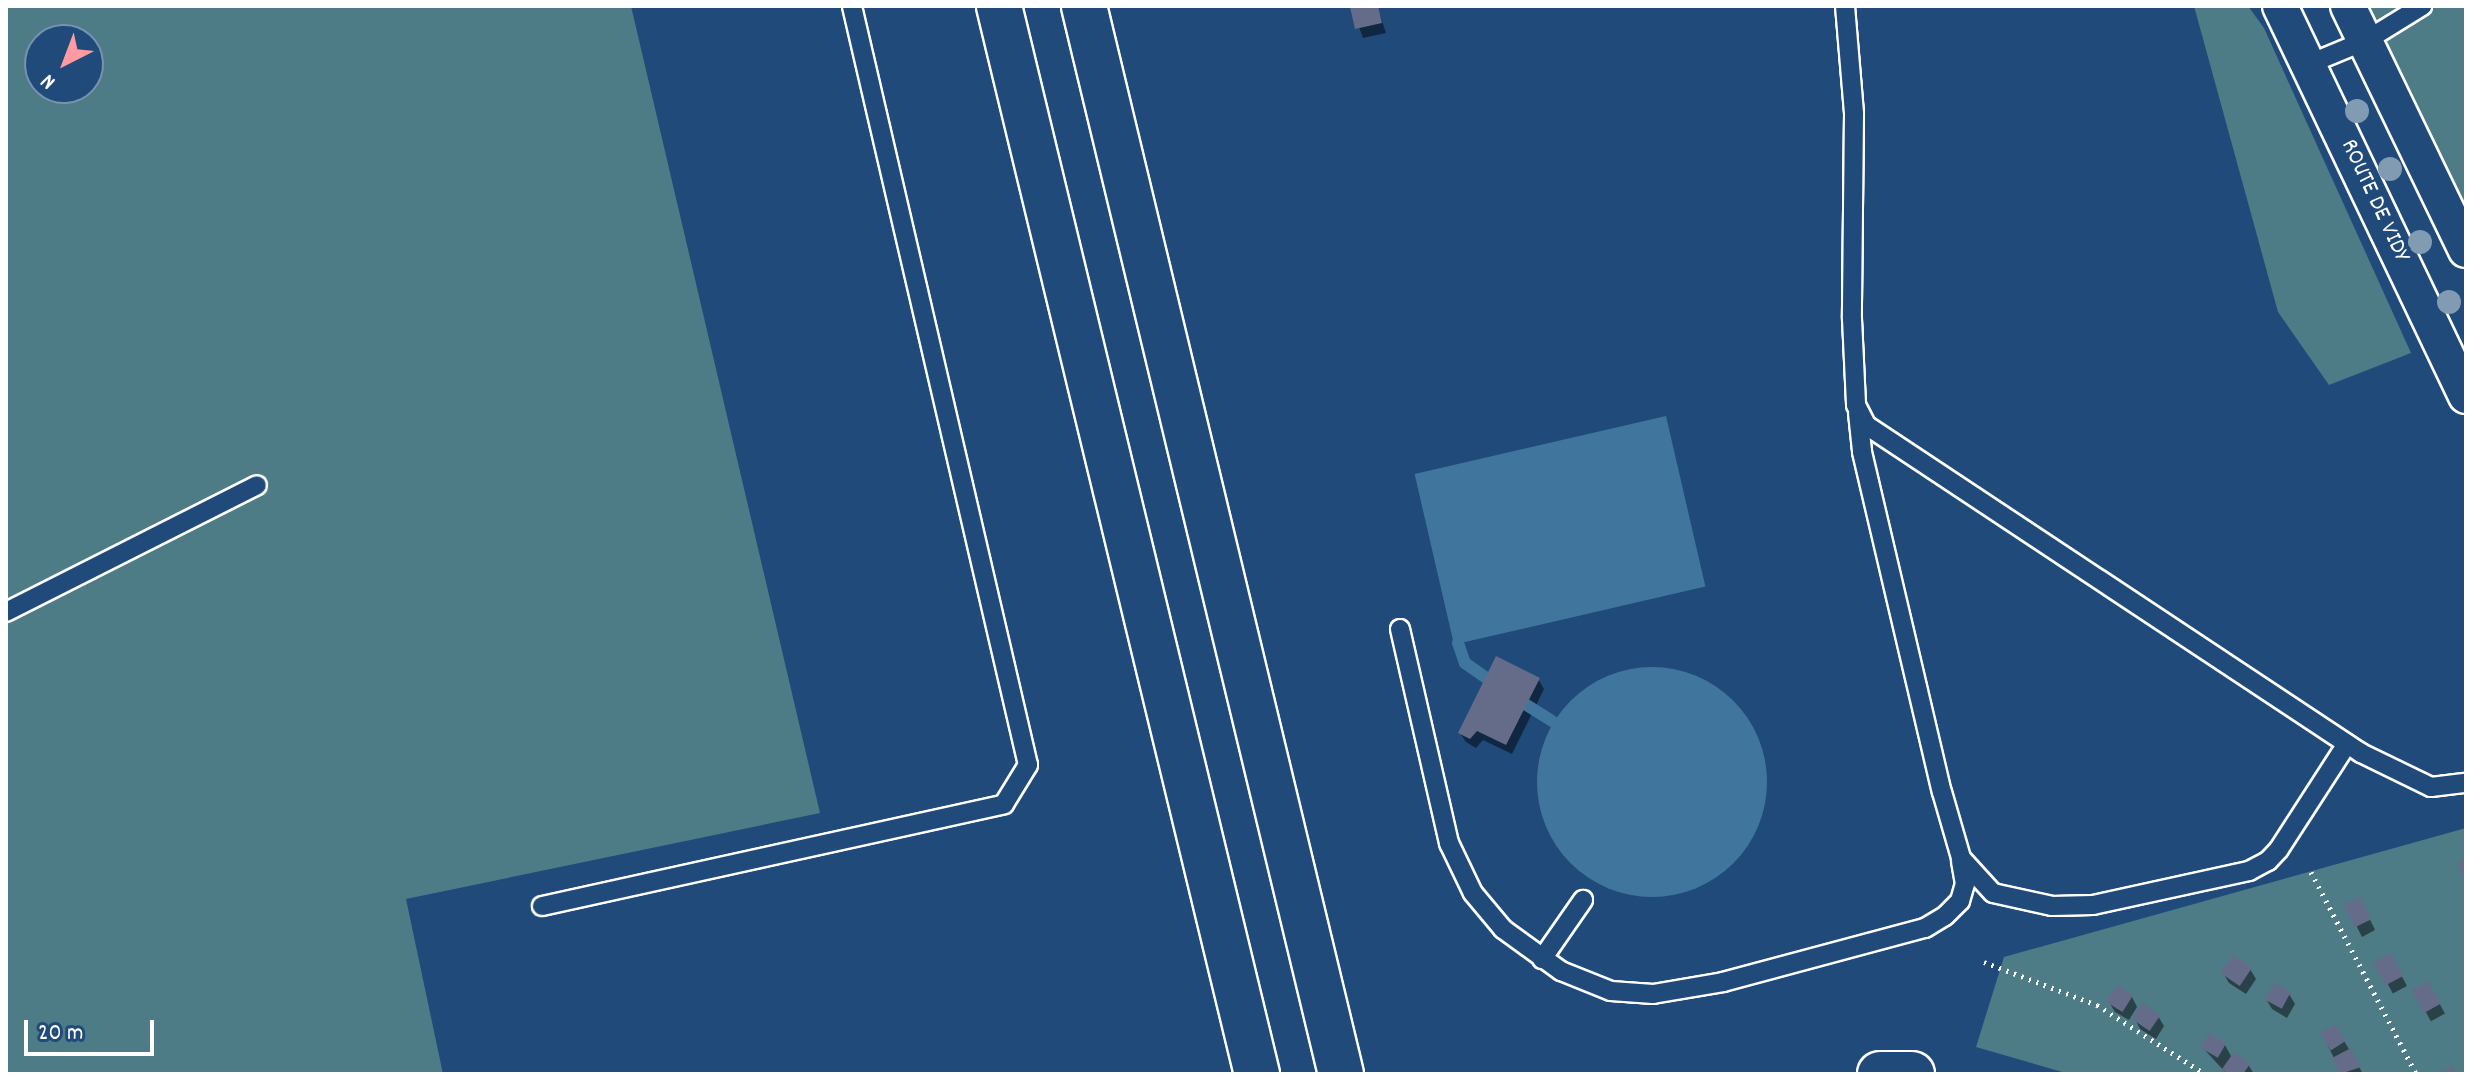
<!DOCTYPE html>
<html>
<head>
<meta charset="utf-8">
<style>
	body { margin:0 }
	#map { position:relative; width:2472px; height:1080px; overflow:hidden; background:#1f4a7a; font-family:Dekko,sans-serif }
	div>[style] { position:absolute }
	.green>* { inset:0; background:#4d7c87 }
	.water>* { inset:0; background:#40769d; transform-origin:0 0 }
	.round { border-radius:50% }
	.shadow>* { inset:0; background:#0007; transform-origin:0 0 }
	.stream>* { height:12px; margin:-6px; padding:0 6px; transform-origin:6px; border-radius:6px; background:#40769d }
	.building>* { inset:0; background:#656c8a; transform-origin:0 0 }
	.path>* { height:5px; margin-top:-2.5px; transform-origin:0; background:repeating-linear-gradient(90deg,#fff 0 2px,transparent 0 8px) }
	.roads { filter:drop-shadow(2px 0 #fff) drop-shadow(-2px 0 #fff) drop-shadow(0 2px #fff) drop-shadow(0 -2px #fff) }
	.lane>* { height:18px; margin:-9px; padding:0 9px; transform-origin:9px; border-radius:9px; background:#1f4a7a }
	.street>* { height:34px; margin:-17px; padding:0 17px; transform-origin:17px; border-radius:17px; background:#1f4a7a }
	.highway>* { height:44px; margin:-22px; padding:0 22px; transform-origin:22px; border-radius:22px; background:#1f4a7a }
	.trees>* { width:24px; height:24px; margin:-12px; border-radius:50%; background:#819bb3 }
	span { translate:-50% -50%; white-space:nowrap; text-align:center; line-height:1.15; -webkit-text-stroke:8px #1f4a7a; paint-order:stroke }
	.street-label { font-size:24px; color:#fff }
	.frame { position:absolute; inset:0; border:8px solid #fff; pointer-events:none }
	.north { position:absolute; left:24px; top:24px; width:80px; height:80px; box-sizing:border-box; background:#1f4a7a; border:2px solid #7992af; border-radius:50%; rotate:222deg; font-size:22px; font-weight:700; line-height:32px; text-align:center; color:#fff }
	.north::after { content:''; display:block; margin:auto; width:28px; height:36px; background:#ff9aa2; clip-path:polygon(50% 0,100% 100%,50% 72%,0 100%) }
	.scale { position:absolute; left:24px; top:1020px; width:130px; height:36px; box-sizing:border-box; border:4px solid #fff; border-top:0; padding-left:10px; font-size:24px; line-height:28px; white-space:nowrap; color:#fff; -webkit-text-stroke:6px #1f4a7a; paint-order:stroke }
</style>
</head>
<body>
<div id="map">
	<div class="green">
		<div style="clip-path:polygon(evenodd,6px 6px,631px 6px,820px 813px,406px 899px,443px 1074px,6px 1074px,6px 6px,40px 40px,88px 40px,88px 88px,40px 88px,40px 40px)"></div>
		<div style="clip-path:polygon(2194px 6px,2248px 6px,2264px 28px,2411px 353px,2329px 385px,2278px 312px)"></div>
		<div style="clip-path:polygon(2363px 6px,2466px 6px,2466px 218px)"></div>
		<div style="clip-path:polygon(2466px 828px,2466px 1074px,2069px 1074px,1976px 1047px,2004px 957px)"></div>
	</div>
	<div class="water">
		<div style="left:1666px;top:416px;width:175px;height:258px;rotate:77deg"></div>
		<div class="round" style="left:1537px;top:667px;width:230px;height:230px"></div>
	</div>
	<div class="shadow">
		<div style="clip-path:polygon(1362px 6px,1377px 6px,1386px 33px,1363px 38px,1352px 8px)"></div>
		<div style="clip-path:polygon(1538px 679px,1544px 689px,1512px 754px,1483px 740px,1476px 748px,1466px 742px,1460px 733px)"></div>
		<div style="clip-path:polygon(2365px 909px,2375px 930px,2362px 937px,2357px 927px)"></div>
		<div style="left:2391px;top:956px;width:34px;height:16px;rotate:62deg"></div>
		<div style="clip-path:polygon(2250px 969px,2256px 979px,2246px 994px,2229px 983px,2223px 973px)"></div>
		<div style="left:2428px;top:983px;width:35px;height:16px;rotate:61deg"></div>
		<div style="clip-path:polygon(2289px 994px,2295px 1004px,2287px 1018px,2272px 1009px,2266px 999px)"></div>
		<div style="clip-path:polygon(2132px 997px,2137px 1007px,2129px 1020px,2115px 1012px,2109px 1002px)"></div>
		<div style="clip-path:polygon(2158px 1016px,2164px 1026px,2156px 1039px,2140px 1029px,2135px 1019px)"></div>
		<div style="clip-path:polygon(2335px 1026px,2350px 1051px,2363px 1074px,2342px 1074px,2322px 1034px)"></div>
		<div style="clip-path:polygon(2225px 1045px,2232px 1058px,2249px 1066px,2254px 1074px,2227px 1074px,2202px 1047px)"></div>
	</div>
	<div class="stream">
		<div style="left:1458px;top:643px;width:21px;rotate:71deg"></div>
		<div style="left:1465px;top:663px;width:42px;rotate:35.2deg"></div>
		<div style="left:1514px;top:697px;width:45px;rotate:32.3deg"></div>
	</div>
	<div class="building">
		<div style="clip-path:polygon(1378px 6px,1382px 23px,1355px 29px,1350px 7px)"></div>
		<div style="clip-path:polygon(1496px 656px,1540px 678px,1506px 745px,1477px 731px,1470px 739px,1458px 733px)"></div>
		<div style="clip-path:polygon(2466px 857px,2466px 880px,2457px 863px)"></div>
		<div style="left:2360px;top:897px;width:25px;height:18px;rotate:64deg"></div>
		<div style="left:2391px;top:953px;width:26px;height:20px;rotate:62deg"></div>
		<div style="left:2233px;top:955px;width:23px;height:22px;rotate:34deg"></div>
		<div style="left:2428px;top:981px;width:26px;height:19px;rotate:61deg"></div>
		<div style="left:2274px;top:983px;width:19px;height:19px;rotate:28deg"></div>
		<div style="left:2117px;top:985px;width:19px;height:20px;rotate:32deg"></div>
		<div style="left:2142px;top:1003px;width:22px;height:19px;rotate:34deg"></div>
		<div style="left:2335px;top:1024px;width:20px;height:18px;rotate:57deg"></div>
		<div style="left:2209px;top:1033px;width:20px;height:17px;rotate:30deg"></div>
		<div style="clip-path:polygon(2351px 1048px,2361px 1067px,2340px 1074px,2332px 1058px)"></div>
		<div style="clip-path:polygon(2234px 1052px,2250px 1064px,2243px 1074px,2228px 1074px,2222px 1069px)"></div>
		<div style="clip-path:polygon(2453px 1066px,2457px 1074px,2438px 1074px)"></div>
	</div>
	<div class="path">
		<div style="left:2311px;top:872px;width:228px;rotate:62.5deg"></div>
		<div style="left:1984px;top:962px;width:121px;rotate:20.8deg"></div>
		<div style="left:2097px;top:1005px;width:128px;rotate:32.6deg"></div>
	</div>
	<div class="roads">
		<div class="lane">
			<div style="left:1845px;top:6px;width:108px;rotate:85.2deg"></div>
			<div style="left:1854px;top:114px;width:205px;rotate:90.6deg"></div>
			<div style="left:1852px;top:319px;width:86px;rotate:87.3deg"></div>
			<div style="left:1856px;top:405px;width:22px;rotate:63deg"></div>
			<div style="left:1866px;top:425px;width:594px;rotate:33.53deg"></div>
			<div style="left:2361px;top:753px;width:78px;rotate:25.9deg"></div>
			<div style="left:2431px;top:787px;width:35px;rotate:-7deg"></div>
			<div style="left:2309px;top:64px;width:63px;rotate:-22.5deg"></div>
			<div style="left:2367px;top:40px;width:65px;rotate:-31.7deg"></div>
			<div style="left:1858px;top:413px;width:39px;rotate:84deg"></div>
			<div style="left:1862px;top:452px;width:349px;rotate:76.8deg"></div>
			<div style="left:1942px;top:792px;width:69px;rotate:73.9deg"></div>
			<div style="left:1961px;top:858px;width:47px;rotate:47.6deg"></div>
			<div style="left:1993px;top:893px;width:60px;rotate:12.4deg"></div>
			<div style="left:2052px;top:906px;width:41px;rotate:-1.4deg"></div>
			<div style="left:2093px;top:905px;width:160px;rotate:-12.3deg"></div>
			<div style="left:2249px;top:871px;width:21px;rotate:-28deg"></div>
			<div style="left:2268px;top:861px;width:16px;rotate:-47deg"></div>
			<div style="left:2279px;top:849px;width:125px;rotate:-57.1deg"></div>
			<div style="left:6px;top:612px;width:281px;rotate:-26.8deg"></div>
			<div style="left:1400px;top:629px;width:220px;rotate:77.1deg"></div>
			<div style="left:1449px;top:843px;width:55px;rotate:64.4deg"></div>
			<div style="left:1473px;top:893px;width:47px;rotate:50.2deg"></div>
			<div style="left:1503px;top:929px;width:72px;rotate:35.9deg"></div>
			<div style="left:1561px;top:971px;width:54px;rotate:21.8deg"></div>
			<div style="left:1611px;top:991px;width:42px;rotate:4.1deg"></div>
			<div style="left:1653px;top:994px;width:71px;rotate:-9.7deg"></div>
			<div style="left:1723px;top:982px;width:209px;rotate:-15deg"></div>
			<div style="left:1925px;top:928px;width:23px;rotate:-31deg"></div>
			<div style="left:1945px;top:916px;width:21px;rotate:-45deg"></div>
			<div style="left:1960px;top:901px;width:18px;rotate:-74deg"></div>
			<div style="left:1965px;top:884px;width:23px;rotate:-100deg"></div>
			<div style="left:542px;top:906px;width:473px;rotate:-12.4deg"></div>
			<div style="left:1004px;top:804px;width:46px;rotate:-58.4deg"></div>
			<div style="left:1028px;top:765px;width:779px;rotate:-103.06deg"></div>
			<div style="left:1542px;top:959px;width:72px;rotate:-55.2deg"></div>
		</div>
		<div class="street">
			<div style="left:2280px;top:6px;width:432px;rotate:64.5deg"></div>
			<div style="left:2348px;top:6px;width:271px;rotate:64.2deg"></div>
		</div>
		<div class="highway">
			<div style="left:999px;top:6px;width:1099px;rotate:76.42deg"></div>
			<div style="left:1084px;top:6px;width:1098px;rotate:76.47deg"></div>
			<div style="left:1880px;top:1074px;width:32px"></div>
		</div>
	</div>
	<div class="trees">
		<div style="left:2357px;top:111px"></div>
		<div style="left:2390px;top:169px"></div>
		<div style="left:2420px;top:242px"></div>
		<div style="left:2449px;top:302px"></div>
	</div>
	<div class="street-label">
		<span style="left:2374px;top:201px;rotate:65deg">ROUTE DE VIDY</span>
	</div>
	<div class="frame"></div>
	<div class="north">N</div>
	<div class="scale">20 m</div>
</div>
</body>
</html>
